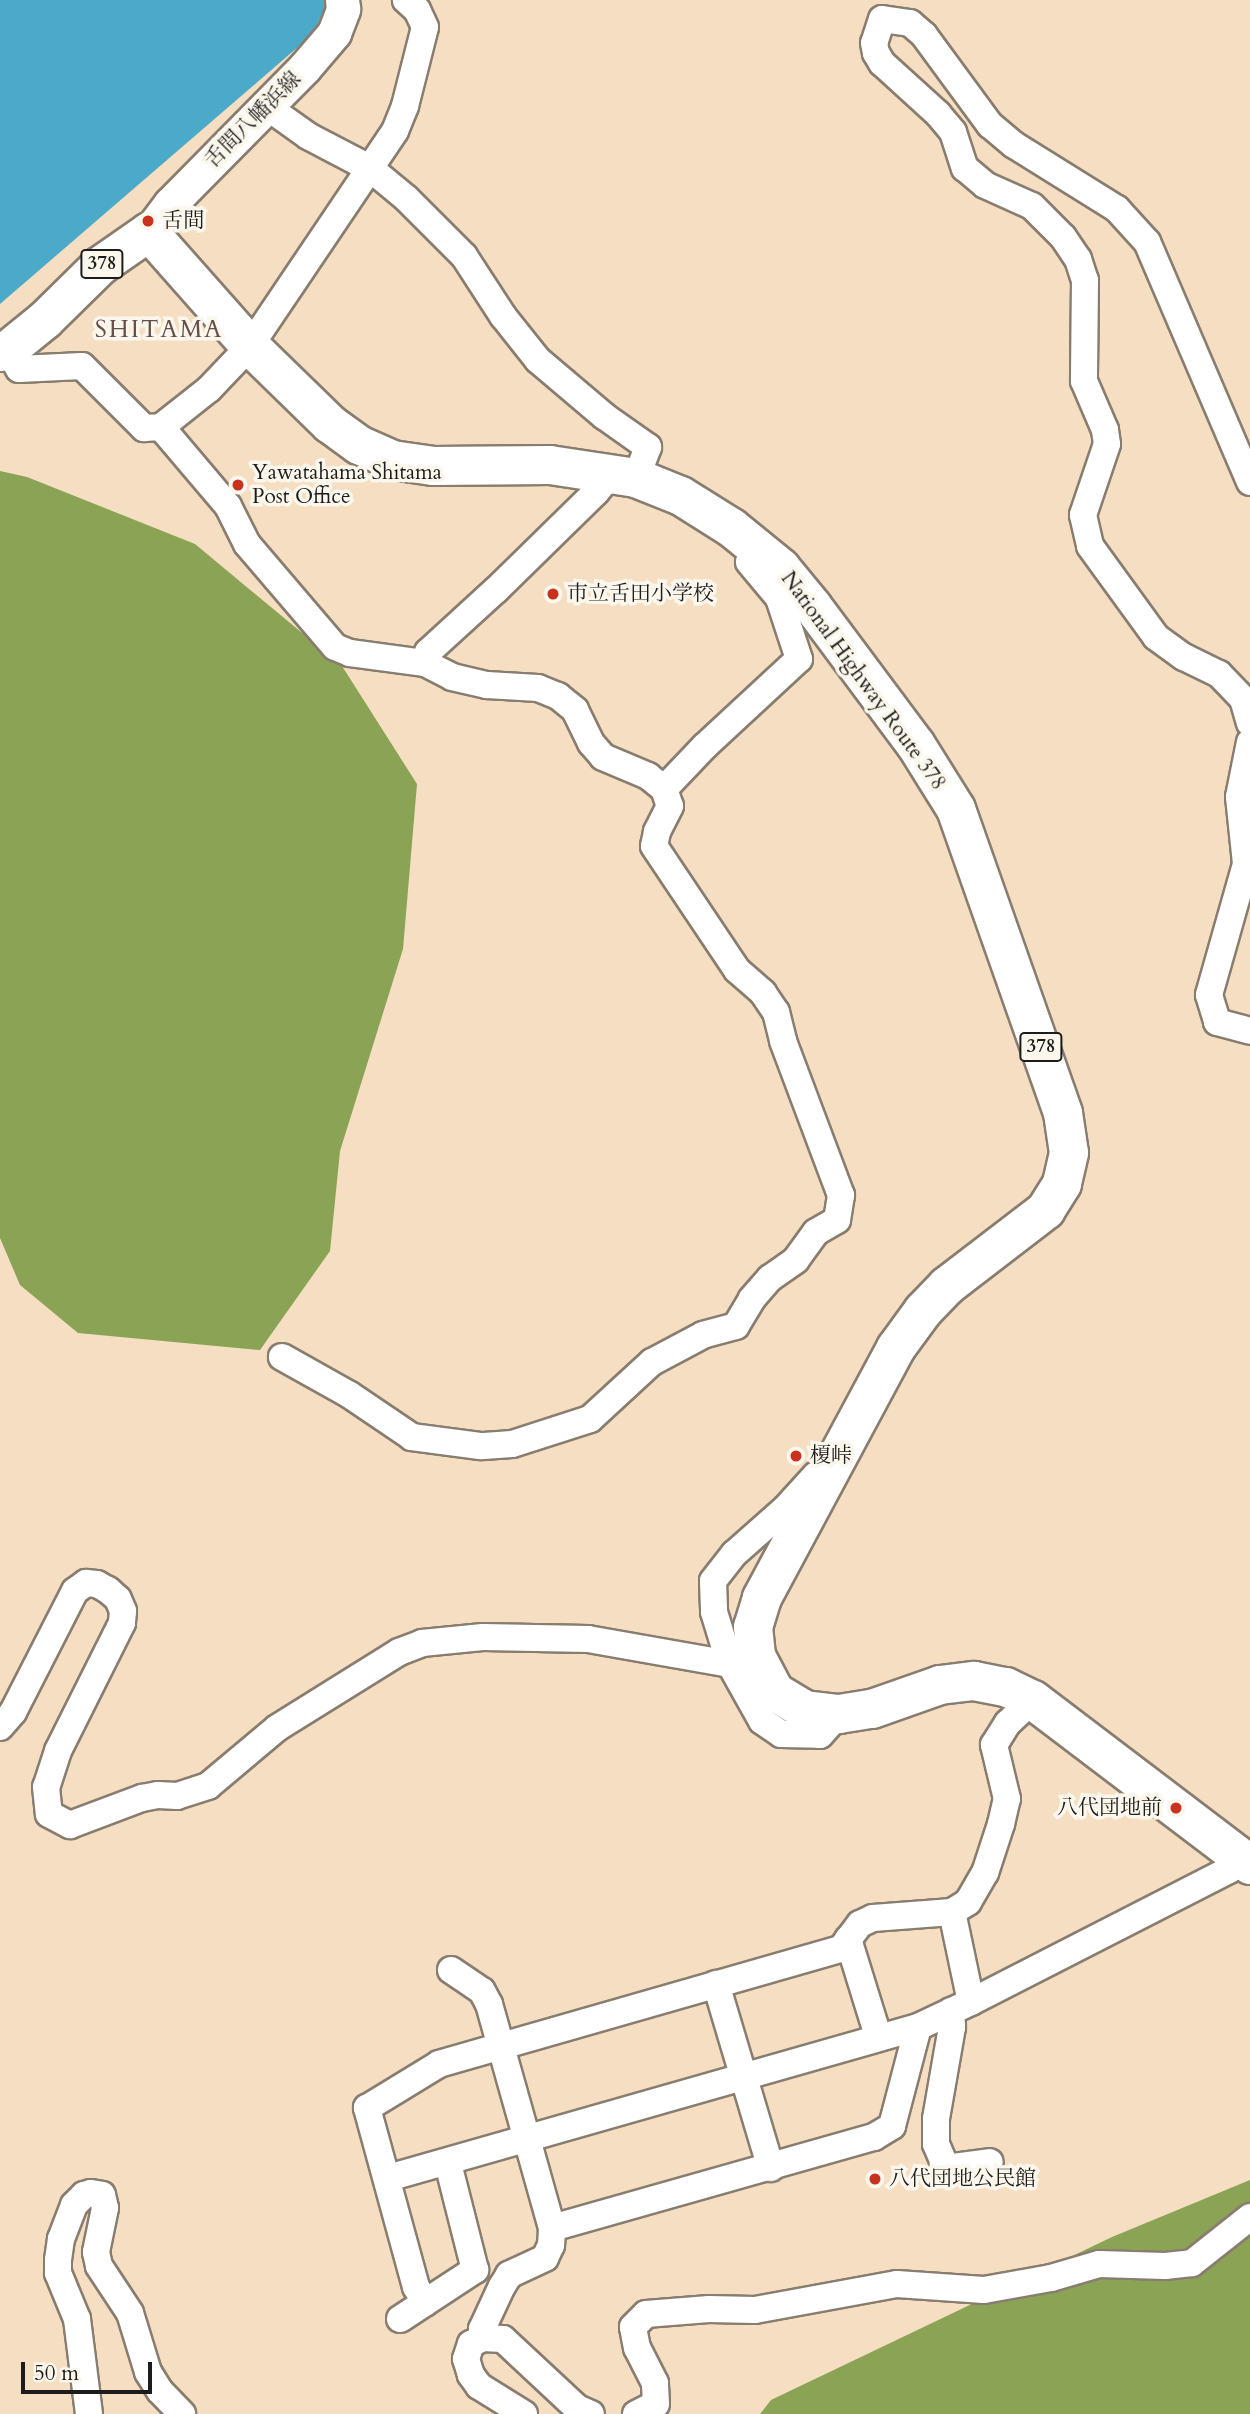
<!DOCTYPE html>
<html>
<head>
<meta charset="utf-8">
<style>
	body { margin:0 }
	#map { position:relative; width:1250px; height:2414px; overflow:hidden; background:#f5dec2; font-family:Cardo,"Noto Serif JP",serif }
	div>[style] { position:absolute }
	.forest>* { inset:0; background:#8aa354 }
	.water>* { inset:0; background:#4baaca }
	.roads { filter:drop-shadow(2px 0 #887d6f) drop-shadow(-2px 0 #887d6f) drop-shadow(0 2px #887d6f) drop-shadow(0 -2px #887d6f) }
	.minor>* { height:26px; margin:-13px; padding:0 13px; transform-origin:13px; border-radius:13px; background:#fff }
	.major>* { height:33px; margin:-16.5px; padding:0 16.5px; transform-origin:16.5px; border-radius:16.5px; background:#fff }
	.highway>* { height:38px; margin:-19px; padding:0 19px; transform-origin:19px; border-radius:19px; background:#fff }
	.dots>* { width:19px; height:19px; translate:-50% -50%; box-sizing:border-box; border:4px solid #fbf7ec; border-radius:50% }
	span { translate:-50% -50%; white-space:nowrap; text-align:center; line-height:1.15; -webkit-text-stroke:7px #fbf7ec; paint-order:stroke }
	.shield-label span { padding:2px 5px; background:#fbf7ec; border:2px solid; border-radius:5px; -webkit-text-stroke-width:0 }
	.shield-label { font-size:19px; color:#1c1c1c; font-weight:700 }
	.street-label { font-size:21px; color:#1c1c1c }
	.poi-label { font-size:21px; color:#1c1c1c }
	.left { translate:0 -50%; text-align:left }
	.right { translate:-100% -50%; text-align:right }
	.quarter-label { font-size:24px; color:#684e4d; letter-spacing:2px }
	.scale { position:absolute; left:21px; top:2362px; width:131px; height:32px; box-sizing:border-box; border:4px solid #1c1c1c; border-top:0; padding-left:9px; font-size:21px; line-height:24px; white-space:nowrap; color:#1c1c1c; -webkit-text-stroke:5px #fbf7ec; paint-order:stroke }
</style>
</head>
<body>
<div id="map">
	<div class="forest">
		<div style="clip-path:polygon(0 471px,27px 477px,195px 544px,342px 666px,417px 784px,403px 949px,340px 1151px,330px 1251px,260px 1350px,78px 1333px,20px 1285px,0 1238px)"></div>
		<div style="clip-path:polygon(1250px 2180px,1250px 2414px,760px 2414px,771px 2400px,1112px 2237px)"></div>
	</div>
	<div class="water">
		<div style="clip-path:polygon(0 0,325px 0,324px 10px,313px 34px,0 304px)"></div>
	</div>
	<div class="roads">
		<div class="minor">
			<div style="left:266px;top:106px;width:52px;rotate:35.5deg"></div>
			<div style="left:308px;top:136px;width:71px;rotate:27.6deg"></div>
			<div style="left:371px;top:169px;width:45px;rotate:39.6deg"></div>
			<div style="left:406px;top:198px;width:82px;rotate:45deg"></div>
			<div style="left:464px;top:256px;width:72px;rotate:57deg"></div>
			<div style="left:503px;top:316px;width:56px;rotate:51.5deg"></div>
			<div style="left:538px;top:360px;width:87px;rotate:40.3deg"></div>
			<div style="left:604px;top:416px;width:54px;rotate:35.2deg"></div>
			<div style="left:648px;top:447px;width:33px;rotate:111deg"></div>
			<div style="left:8px;top:350px;width:22px;rotate:60deg"></div>
			<div style="left:19px;top:369px;width:63px;rotate:-2.7deg"></div>
			<div style="left:82px;top:366px;width:88px;rotate:45deg"></div>
			<div style="left:144px;top:428px;width:17px;rotate:-3deg"></div>
			<div style="left:161px;top:427px;width:61px;rotate:-38.4deg"></div>
			<div style="left:209px;top:389px;width:59px;rotate:-46.4deg"></div>
			<div style="left:250px;top:346px;width:259px;rotate:-56deg"></div>
			<div style="left:395px;top:131px;width:27px;rotate:-68deg"></div>
			<div style="left:405px;top:106px;width:81px;rotate:-75.8deg"></div>
			<div style="left:425px;top:27px;width:19px;rotate:-115deg"></div>
			<div style="left:417px;top:10px;width:15px;rotate:-138deg"></div>
			<div style="left:161px;top:427px;width:104px;rotate:49.7deg"></div>
			<div style="left:228px;top:506px;width:42px;rotate:63.4deg"></div>
			<div style="left:247px;top:544px;width:135px;rotate:49.5deg"></div>
			<div style="left:335px;top:647px;width:16px;rotate:22deg"></div>
			<div style="left:350px;top:653px;width:76px;rotate:7.6deg"></div>
			<div style="left:425px;top:663px;width:30px;rotate:27deg"></div>
			<div style="left:452px;top:677px;width:36px;rotate:13deg"></div>
			<div style="left:487px;top:685px;width:51px;rotate:3.4deg"></div>
			<div style="left:538px;top:688px;width:22px;rotate:22deg"></div>
			<div style="left:558px;top:696px;width:22px;rotate:39deg"></div>
			<div style="left:575px;top:710px;width:37px;rotate:64deg"></div>
			<div style="left:591px;top:743px;width:18px;rotate:49deg"></div>
			<div style="left:603px;top:757px;width:49px;rotate:22.9deg"></div>
			<div style="left:648px;top:776px;width:21px;rotate:39deg"></div>
			<div style="left:664px;top:789px;width:18px;rotate:71deg"></div>
			<div style="left:670px;top:806px;width:29px;rotate:117deg"></div>
			<div style="left:657px;top:832px;width:14px;rotate:102deg"></div>
			<div style="left:654px;top:846px;width:149px;rotate:56.2deg"></div>
			<div style="left:737px;top:970px;width:35px;rotate:41deg"></div>
			<div style="left:763px;top:993px;width:23px;rotate:56deg"></div>
			<div style="left:776px;top:1012px;width:30px;rotate:76deg"></div>
			<div style="left:783px;top:1041px;width:165px;rotate:69.4deg"></div>
			<div style="left:841px;top:1195px;width:25px;rotate:99deg"></div>
			<div style="left:837px;top:1220px;width:24px;rotate:150deg"></div>
			<div style="left:816px;top:1232px;width:34px;rotate:126deg"></div>
			<div style="left:796px;top:1260px;width:32px;rotate:145deg"></div>
			<div style="left:770px;top:1278px;width:28px;rotate:131deg"></div>
			<div style="left:752px;top:1299px;width:31px;rotate:121deg"></div>
			<div style="left:736px;top:1326px;width:34px;rotate:165deg"></div>
			<div style="left:703px;top:1335px;width:58px;rotate:152.1deg"></div>
			<div style="left:652px;top:1362px;width:84px;rotate:137.4deg"></div>
			<div style="left:590px;top:1419px;width:82px;rotate:162.2deg"></div>
			<div style="left:512px;top:1444px;width:32px;rotate:176deg"></div>
			<div style="left:480px;top:1446px;width:69px;rotate:-172.5deg"></div>
			<div style="left:412px;top:1437px;width:75px;rotate:-145.9deg"></div>
			<div style="left:350px;top:1395px;width:78px;rotate:-150.8deg"></div>
			<div style="left:1250px;top:482px;width:261px;rotate:-113.2deg"></div>
			<div style="left:1147px;top:242px;width:45px;rotate:-132.3deg"></div>
			<div style="left:1117px;top:209px;width:121px;rotate:-148.1deg"></div>
			<div style="left:1014px;top:145px;width:31px;rotate:-140deg"></div>
			<div style="left:990px;top:125px;width:112px;rotate:-126.3deg"></div>
			<div style="left:924px;top:35px;width:18px;rotate:-139deg"></div>
			<div style="left:910px;top:23px;width:28px;rotate:-172deg"></div>
			<div style="left:882px;top:19px;width:25px;rotate:108deg"></div>
			<div style="left:874px;top:43px;width:10px;rotate:79deg"></div>
			<div style="left:876px;top:53px;width:12px;rotate:59deg"></div>
			<div style="left:882px;top:63px;width:76px;rotate:42.3deg"></div>
			<div style="left:938px;top:114px;width:23px;rotate:50deg"></div>
			<div style="left:953px;top:132px;width:38px;rotate:72deg"></div>
			<div style="left:965px;top:168px;width:26px;rotate:40deg"></div>
			<div style="left:985px;top:185px;width:51px;rotate:24.1deg"></div>
			<div style="left:1032px;top:206px;width:44px;rotate:45deg"></div>
			<div style="left:1063px;top:237px;width:27px;rotate:56deg"></div>
			<div style="left:1078px;top:259px;width:22px;rotate:72deg"></div>
			<div style="left:1085px;top:280px;width:101px;rotate:90.6deg"></div>
			<div style="left:1084px;top:381px;width:53px;rotate:66.8deg"></div>
			<div style="left:1105px;top:430px;width:14px;rotate:82deg"></div>
			<div style="left:1107px;top:444px;width:75px;rotate:108.7deg"></div>
			<div style="left:1083px;top:515px;width:32px;rotate:77deg"></div>
			<div style="left:1090px;top:546px;width:112px;rotate:54deg"></div>
			<div style="left:1156px;top:637px;width:34px;rotate:36deg"></div>
			<div style="left:1184px;top:657px;width:39px;rotate:26deg"></div>
			<div style="left:1219px;top:674px;width:35px;rotate:46deg"></div>
			<div style="left:1243px;top:699px;width:25px;rotate:74deg"></div>
			<div style="left:425px;top:663px;width:11px;rotate:-75deg"></div>
			<div style="left:428px;top:652px;width:92px;rotate:-42.4deg"></div>
			<div style="left:496px;top:590px;width:140px;rotate:-44.4deg"></div>
			<div style="left:596px;top:492px;width:26px;rotate:-50deg"></div>
			<div style="left:1250px;top:742px;width:56px;rotate:101.3deg"></div>
			<div style="left:1239px;top:797px;width:67px;rotate:84deg"></div>
			<div style="left:1246px;top:864px;width:136px;rotate:105.8deg"></div>
			<div style="left:1209px;top:995px;width:28px;rotate:73deg"></div>
			<div style="left:1217px;top:1022px;width:34px;rotate:15deg"></div>
			<div style="left:664px;top:789px;width:59px;rotate:-46.4deg"></div>
			<div style="left:705px;top:746px;width:128px;rotate:-42.8deg"></div>
			<div style="left:799px;top:659px;width:64px;rotate:-108.2deg"></div>
			<div style="left:779px;top:598px;width:47px;rotate:-129.8deg"></div>
			<div style="left:816px;top:1475px;width:45px;rotate:132.3deg"></div>
			<div style="left:786px;top:1508px;width:69px;rotate:138.5deg"></div>
			<div style="left:734px;top:1554px;width:34px;rotate:128deg"></div>
			<div style="left:713px;top:1581px;width:31px;rotate:88deg"></div>
			<div style="left:714px;top:1612px;width:54px;rotate:72.9deg"></div>
			<div style="left:730px;top:1664px;width:65px;rotate:60.7deg"></div>
			<div style="left:762px;top:1721px;width:23px;rotate:34deg"></div>
			<div style="left:781px;top:1734px;width:39px;rotate:1deg"></div>
			<div style="left:820px;top:1735px;width:28px;rotate:-48deg"></div>
			<div style="left:0;top:1727px;width:20px;rotate:-49deg"></div>
			<div style="left:13px;top:1712px;width:136px;rotate:-62.9deg"></div>
			<div style="left:75px;top:1591px;width:14px;rotate:-36deg"></div>
			<div style="left:86px;top:1583px;width:11px;rotate:5deg"></div>
			<div style="left:97px;top:1584px;width:13px;rotate:29deg"></div>
			<div style="left:108px;top:1590px;width:13px;rotate:42deg"></div>
			<div style="left:118px;top:1599px;width:13px;rotate:67deg"></div>
			<div style="left:123px;top:1611px;width:12px;rotate:95deg"></div>
			<div style="left:122px;top:1623px;width:143px;rotate:116.6deg"></div>
			<div style="left:58px;top:1751px;width:38px;rotate:108deg"></div>
			<div style="left:46px;top:1787px;width:27px;rotate:84deg"></div>
			<div style="left:49px;top:1814px;width:24px;rotate:28deg"></div>
			<div style="left:70px;top:1825px;width:77px;rotate:-20.6deg"></div>
			<div style="left:142px;top:1798px;width:16px;rotate:-11deg"></div>
			<div style="left:158px;top:1795px;width:19px;rotate:3deg"></div>
			<div style="left:177px;top:1796px;width:33px;rotate:-18deg"></div>
			<div style="left:208px;top:1786px;width:90px;rotate:-40deg"></div>
			<div style="left:277px;top:1728px;width:144px;rotate:-31.9deg"></div>
			<div style="left:399px;top:1652px;width:25px;rotate:-21deg"></div>
			<div style="left:422px;top:1643px;width:61px;rotate:-5.6deg"></div>
			<div style="left:483px;top:1637px;width:105px;rotate:1.1deg"></div>
			<div style="left:588px;top:1639px;width:144px;rotate:10deg"></div>
			<div style="left:848px;top:1939px;width:102px;rotate:72.8deg"></div>
			<div style="left:451px;top:1970px;width:37px;rotate:34deg"></div>
			<div style="left:482px;top:1991px;width:15px;rotate:62deg"></div>
			<div style="left:489px;top:2004px;width:233px;rotate:74.3deg"></div>
			<div style="left:552px;top:2228px;width:17px;rotate:93deg"></div>
			<div style="left:551px;top:2245px;width:14px;rotate:115deg"></div>
			<div style="left:545px;top:2258px;width:40px;rotate:155deg"></div>
			<div style="left:509px;top:2275px;width:13px;rotate:122deg"></div>
			<div style="left:502px;top:2286px;width:47px;rotate:114.9deg"></div>
			<div style="left:482px;top:2329px;width:9px;rotate:84deg"></div>
			<div style="left:716px;top:1984px;width:192px;rotate:73.4deg"></div>
			<div style="left:971px;top:2002px;width:92px;rotate:-101.9deg"></div>
			<div style="left:952px;top:1912px;width:19px;rotate:-32deg"></div>
			<div style="left:968px;top:1902px;width:34px;rotate:-60deg"></div>
			<div style="left:985px;top:1873px;width:52px;rotate:-71.9deg"></div>
			<div style="left:1001px;top:1824px;width:26px;rotate:-77deg"></div>
			<div style="left:1007px;top:1799px;width:56px;rotate:-103.5deg"></div>
			<div style="left:994px;top:1745px;width:26px;rotate:-58deg"></div>
			<div style="left:1008px;top:1723px;width:34px;rotate:-43deg"></div>
			<div style="left:951px;top:2011px;width:16px;rotate:86deg"></div>
			<div style="left:952px;top:2027px;width:93px;rotate:99.9deg"></div>
			<div style="left:936px;top:2119px;width:25px;rotate:90deg"></div>
			<div style="left:936px;top:2144px;width:26px;rotate:67deg"></div>
			<div style="left:946px;top:2168px;width:44px;rotate:-7.8deg"></div>
			<div style="left:388px;top:2178px;width:551px;rotate:-15.9deg"></div>
			<div style="left:918px;top:2027px;width:59px;rotate:-25.3deg"></div>
			<div style="left:971px;top:2002px;width:290px;rotate:-27.1deg"></div>
			<div style="left:1229px;top:1870px;width:18px;rotate:-43deg"></div>
			<div style="left:552px;top:2228px;width:335px;rotate:-15.8deg"></div>
			<div style="left:874px;top:2137px;width:21px;rotate:-31deg"></div>
			<div style="left:892px;top:2126px;width:102px;rotate:-75.3deg"></div>
			<div style="left:425px;top:2303px;width:18px;rotate:-119deg"></div>
			<div style="left:416px;top:2287px;width:186px;rotate:-105.3deg"></div>
			<div style="left:367px;top:2108px;width:84px;rotate:-31.4deg"></div>
			<div style="left:439px;top:2064px;width:418px;rotate:-16deg"></div>
			<div style="left:841px;top:1949px;width:31px;rotate:-53deg"></div>
			<div style="left:860px;top:1924px;width:14px;rotate:-25deg"></div>
			<div style="left:873px;top:1918px;width:79px;rotate:-4.3deg"></div>
			<div style="left:400px;top:2319px;width:90px;rotate:-33.2deg"></div>
			<div style="left:475px;top:2270px;width:110px;rotate:-104.2deg"></div>
			<div style="left:89px;top:2414px;width:96px;rotate:-97.2deg"></div>
			<div style="left:77px;top:2319px;width:50px;rotate:-112.4deg"></div>
			<div style="left:58px;top:2273px;width:13px;rotate:-90deg"></div>
			<div style="left:58px;top:2260px;width:21px;rotate:-82deg"></div>
			<div style="left:61px;top:2239px;width:36px;rotate:-69deg"></div>
			<div style="left:74px;top:2205px;width:14px;rotate:-45deg"></div>
			<div style="left:84px;top:2195px;width:7px;rotate:-16deg"></div>
			<div style="left:91px;top:2193px;width:11px;rotate:10deg"></div>
			<div style="left:102px;top:2195px;width:13px;rotate:77deg"></div>
			<div style="left:105px;top:2208px;width:45px;rotate:101.6deg"></div>
			<div style="left:96px;top:2252px;width:14px;rotate:78deg"></div>
			<div style="left:99px;top:2266px;width:56px;rotate:56.6deg"></div>
			<div style="left:130px;top:2313px;width:62px;rotate:73deg"></div>
			<div style="left:148px;top:2372px;width:22px;rotate:58deg"></div>
			<div style="left:160px;top:2391px;width:32px;rotate:46deg"></div>
			<div style="left:524px;top:2414px;width:53px;rotate:-148.1deg"></div>
			<div style="left:479px;top:2386px;width:14px;rotate:-126deg"></div>
			<div style="left:471px;top:2375px;width:17px;rotate:-107deg"></div>
			<div style="left:466px;top:2359px;width:16px;rotate:-72deg"></div>
			<div style="left:471px;top:2344px;width:13px;rotate:-27deg"></div>
			<div style="left:483px;top:2338px;width:20px;rotate:3deg"></div>
			<div style="left:503px;top:2339px;width:101px;rotate:43deg"></div>
			<div style="left:577px;top:2408px;width:15px;rotate:23deg"></div>
			<div style="left:636px;top:2414px;width:22px;rotate:-27deg"></div>
			<div style="left:656px;top:2404px;width:21px;rotate:-93deg"></div>
			<div style="left:655px;top:2383px;width:39px;rotate:-117deg"></div>
			<div style="left:637px;top:2348px;width:21px;rotate:-101deg"></div>
			<div style="left:633px;top:2327px;width:18px;rotate:-45deg"></div>
			<div style="left:646px;top:2314px;width:63px;rotate:-4.5deg"></div>
			<div style="left:709px;top:2309px;width:46px;rotate:1.2deg"></div>
			<div style="left:755px;top:2310px;width:144px;rotate:-10.4deg"></div>
			<div style="left:897px;top:2284px;width:87px;rotate:3.9deg"></div>
			<div style="left:984px;top:2290px;width:68px;rotate:-10.2deg"></div>
			<div style="left:1051px;top:2278px;width:50px;rotate:-16.3deg"></div>
			<div style="left:1099px;top:2264px;width:66px;rotate:1.7deg"></div>
			<div style="left:1165px;top:2266px;width:27px;rotate:-6deg"></div>
			<div style="left:1192px;top:2263px;width:74px;rotate:-38.4deg"></div>
		</div>
		<div class="major">
			<div style="left:149px;top:232px;width:35px;rotate:-53deg"></div>
			<div style="left:170px;top:204px;width:192px;rotate:-45.4deg"></div>
			<div style="left:305px;top:67px;width:45px;rotate:-49.5deg"></div>
			<div style="left:334px;top:33px;width:26px;rotate:-69deg"></div>
			<div style="left:343px;top:9px;width:9px;rotate:-96deg"></div>
		</div>
		<div class="highway">
			<div style="left:0;top:352px;width:8px;rotate:-14deg"></div>
			<div style="left:8px;top:350px;width:48px;rotate:-39deg"></div>
			<div style="left:45px;top:320px;width:77px;rotate:-44.5deg"></div>
			<div style="left:100px;top:266px;width:60px;rotate:-34.8deg"></div>
			<div style="left:149px;top:232px;width:152px;rotate:48.5deg"></div>
			<div style="left:250px;top:346px;width:112px;rotate:44.3deg"></div>
			<div style="left:330px;top:424px;width:36px;rotate:36deg"></div>
			<div style="left:359px;top:445px;width:36px;rotate:24deg"></div>
			<div style="left:392px;top:460px;width:41px;rotate:8.3deg"></div>
			<div style="left:433px;top:466px;width:117px;rotate:-0.5deg"></div>
			<div style="left:550px;top:465px;width:87px;rotate:8.6deg"></div>
			<div style="left:636px;top:478px;width:48px;rotate:21.8deg"></div>
			<div style="left:681px;top:496px;width:60px;rotate:32.1deg"></div>
			<div style="left:732px;top:528px;width:63px;rotate:39.2deg"></div>
			<div style="left:781px;top:568px;width:50px;rotate:50.6deg"></div>
			<div style="left:813px;top:607px;width:172px;rotate:53.3deg"></div>
			<div style="left:916px;top:745px;width:75px;rotate:58deg"></div>
			<div style="left:956px;top:809px;width:322px;rotate:70.6deg"></div>
			<div style="left:1063px;top:1113px;width:40px;rotate:81.5deg"></div>
			<div style="left:1069px;top:1153px;width:32px;rotate:103deg"></div>
			<div style="left:1062px;top:1184px;width:31px;rotate:122deg"></div>
			<div style="left:1046px;top:1210px;width:125px;rotate:142.5deg"></div>
			<div style="left:947px;top:1286px;width:35px;rotate:134deg"></div>
			<div style="left:923px;top:1311px;width:46px;rotate:126.1deg"></div>
			<div style="left:896px;top:1348px;width:284px;rotate:118.2deg"></div>
			<div style="left:762px;top:1598px;width:30px;rotate:107deg"></div>
			<div style="left:753px;top:1627px;width:29px;rotate:84deg"></div>
			<div style="left:756px;top:1656px;width:41px;rotate:62.2deg"></div>
			<div style="left:775px;top:1692px;width:35px;rotate:31deg"></div>
			<div style="left:805px;top:1710px;width:34px;rotate:7deg"></div>
			<div style="left:839px;top:1714px;width:33px;rotate:-9deg"></div>
			<div style="left:872px;top:1709px;width:72px;rotate:-19.4deg"></div>
			<div style="left:940px;top:1685px;width:34px;rotate:-7deg"></div>
			<div style="left:974px;top:1681px;width:33px;rotate:11deg"></div>
			<div style="left:1006px;top:1687px;width:30px;rotate:26deg"></div>
			<div style="left:1033px;top:1700px;width:273px;rotate:37.2deg"></div>
		</div>
	</div>
	<div class="dots">
		<div style="left:148px;top:221px;background:#c8321e"></div>
		<div style="left:238px;top:485px;background:#c8321e"></div>
		<div style="left:553px;top:594px;background:#c8321e"></div>
		<div style="left:796px;top:1456px;background:#c8321e"></div>
		<div style="left:1176px;top:1808px;background:#c8321e"></div>
		<div style="left:875px;top:2179px;background:#c8321e"></div>
	</div>
	<div class="shield-label">
		<span style="left:102px;top:264px">378</span>
		<span style="left:1041px;top:1047px">378</span>
	</div>
	<div class="street-label">
		<span style="left:253px;top:120px;rotate:-45deg">舌間八幡浜線</span>
		<span style="left:863px;top:681px;rotate:54deg">National Highway Route 378</span>
	</div>
	<div class="poi-label">
		<span class="left" style="left:162px;top:221px">舌間</span>
		<span class="left" style="left:252px;top:485px">Yawatahama Shitama<br>Post Office</span>
		<span class="left" style="left:567px;top:594px">市立舌田小学校</span>
		<span class="left" style="left:810px;top:1456px">榎峠</span>
		<span class="right" style="left:1162px;top:1808px">八代団地前</span>
		<span class="left" style="left:889px;top:2179px">八代団地公民館</span>
	</div>
	<div class="quarter-label">
		<span style="left:159px;top:330px">SHITAMA</span>
	</div>
	<div class="scale">50 m</div>
</div>
</body>
</html>
